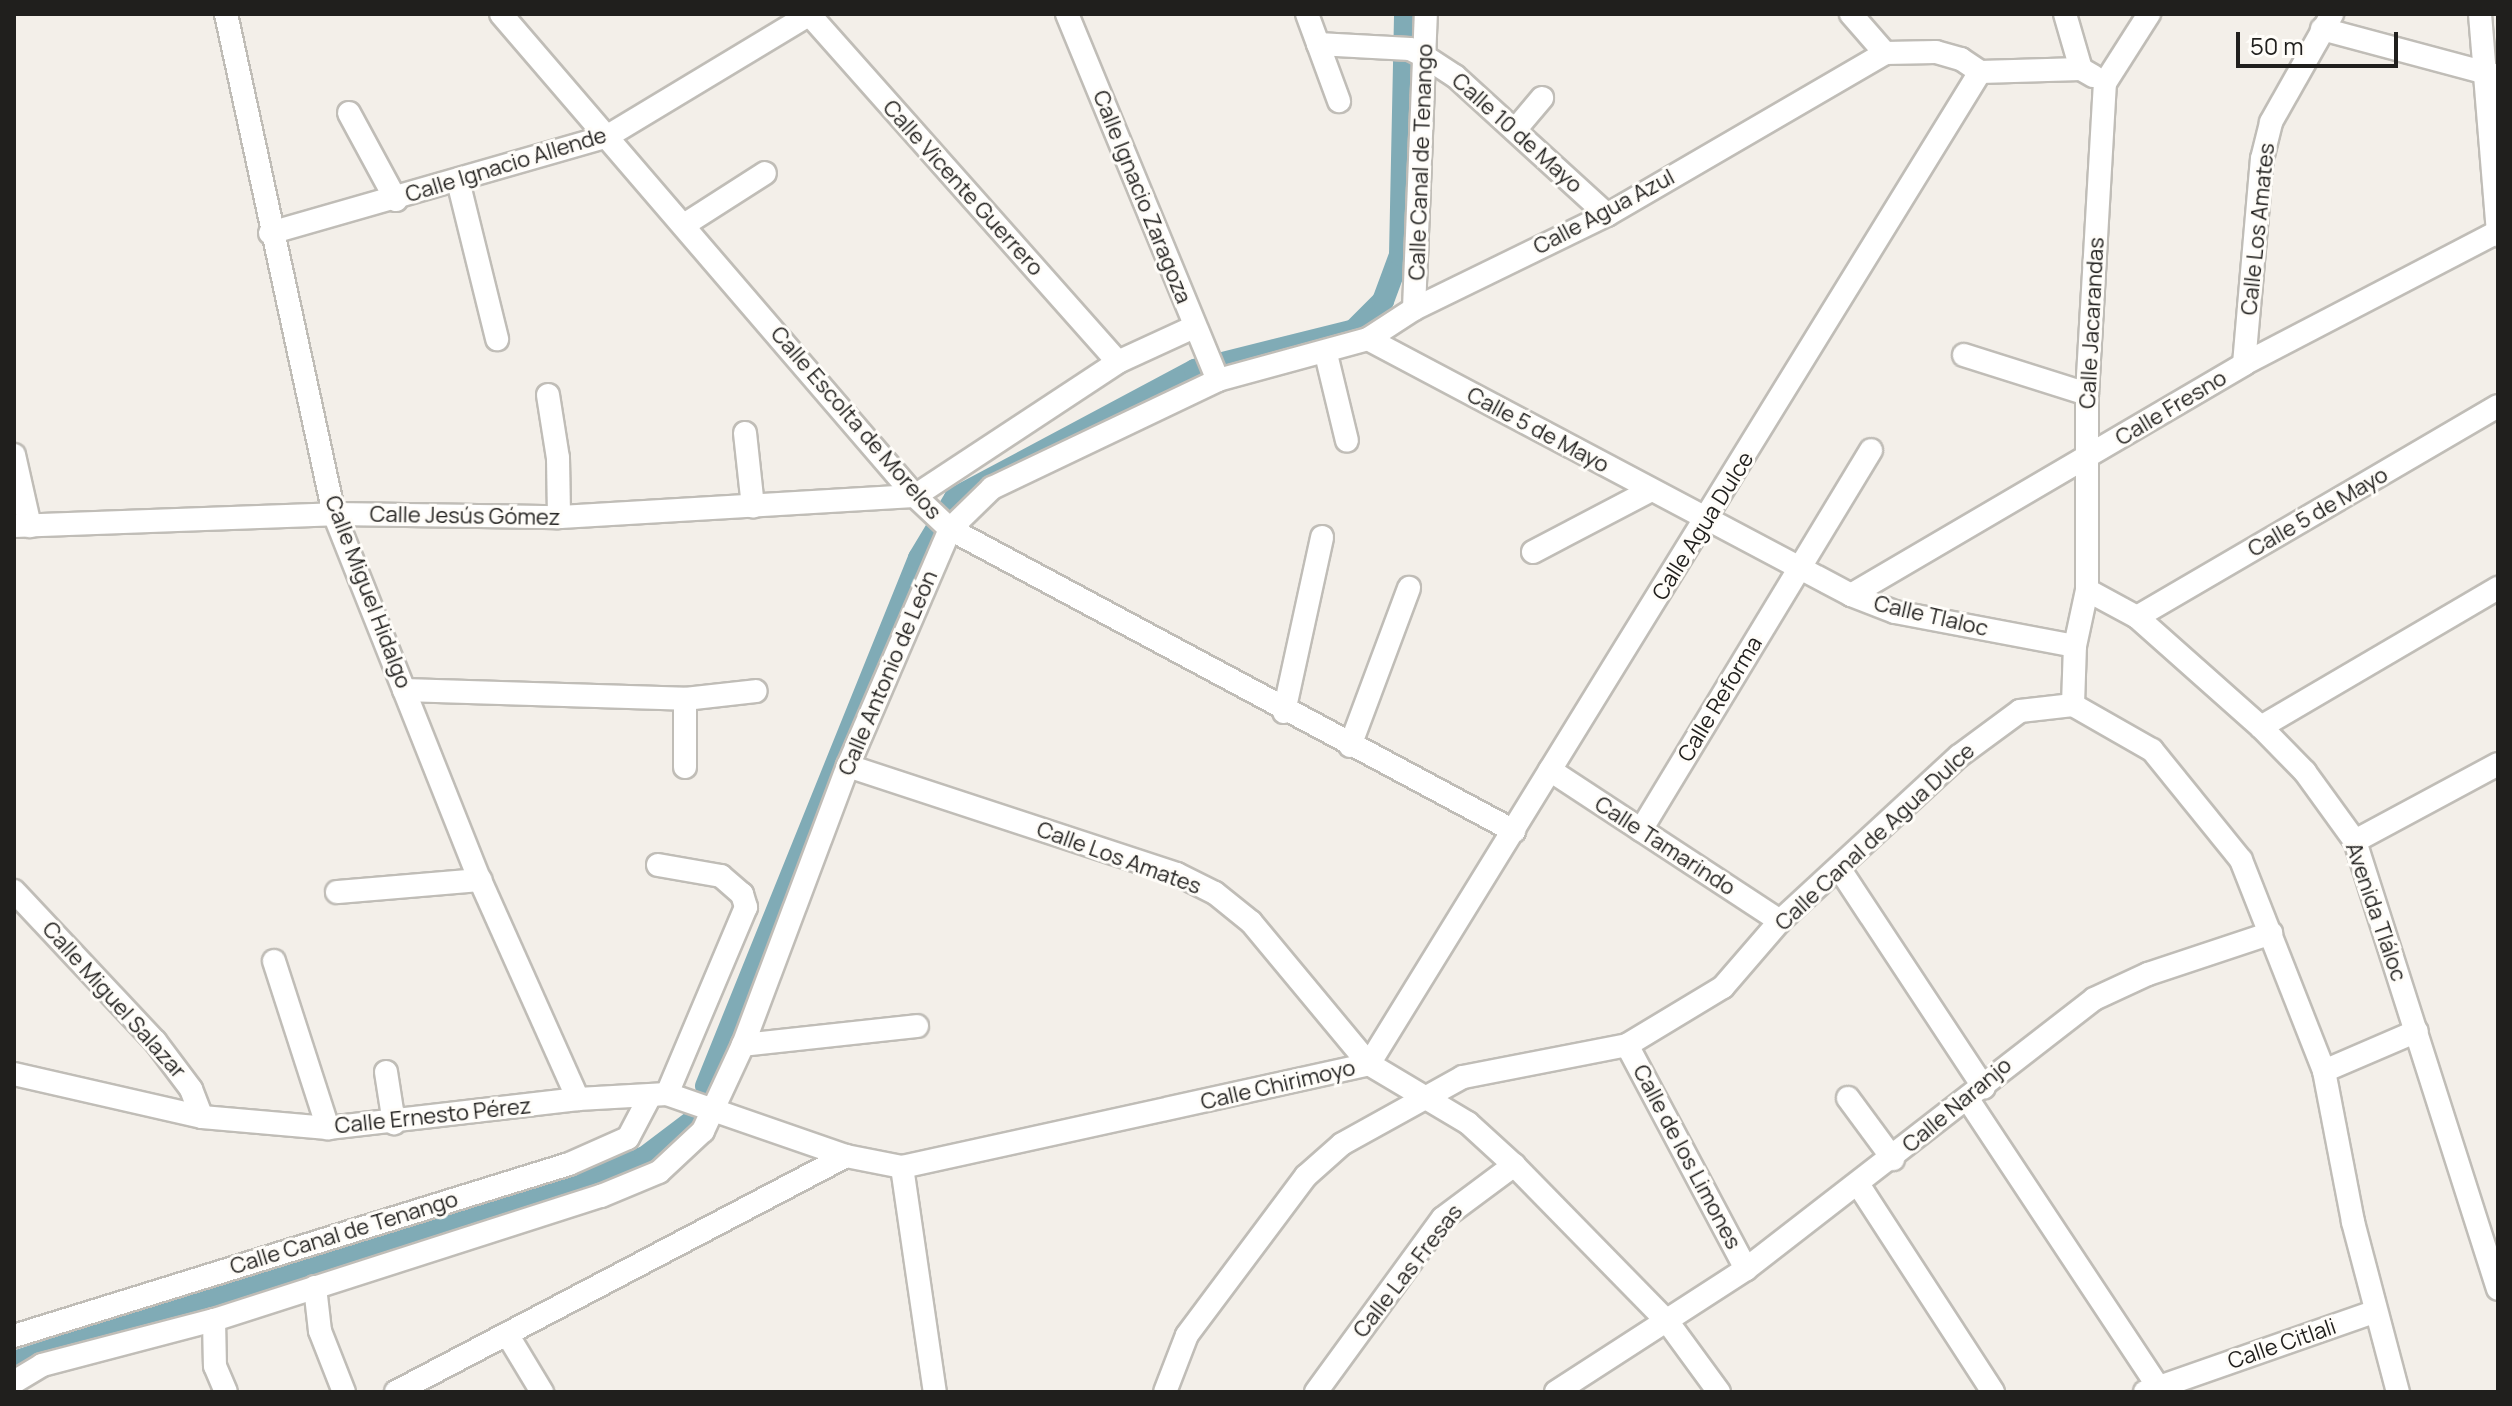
<!DOCTYPE html>
<html>
<head>
<meta charset="utf-8">
<style>
	body { margin:0 }
	#map { position:relative; width:2512px; height:1406px; overflow:hidden; background:#f3efe9; font-family:Manrope,sans-serif }
	div>[style] { position:absolute }
	.canal>* { height:22px; margin:-11px; padding:0 11px; transform-origin:11px; border-radius:11px; background:#80abb6 }
	.roads { filter:drop-shadow(2px 0 #c0bdb7) drop-shadow(-2px 0 #c0bdb7) drop-shadow(0 2px #c0bdb7) drop-shadow(0 -2px #c0bdb7) }
	.minor>* { height:22px; margin:-11px; padding:0 11px; transform-origin:11px; border-radius:11px; background:#fff }
	span { translate:-50% -50%; white-space:nowrap; text-align:center; line-height:1.15; -webkit-text-stroke:6px #fffdf9; paint-order:stroke }
	.street-label { font-size:22px; color:#201f1d }
	.frame { position:absolute; inset:0; border:16px solid #201f1d; pointer-events:none }
	.scale { position:absolute; left:2236px; top:32px; width:162px; height:36px; box-sizing:border-box; border:4px solid #201f1d; border-top:0; padding-left:10px; font-size:24px; line-height:28px; white-space:nowrap; color:#201f1d; -webkit-text-stroke:6px #fffdf9; paint-order:stroke }
</style>
</head>
<body>
<div id="map">
	<div class="canal">
		<div style="left:706px;top:1086px;width:569px;rotate:-68.03deg"></div>
		<div style="left:919px;top:558px;width:70px;rotate:-59deg"></div>
		<div style="left:955px;top:498px;width:272px;rotate:-28.1deg"></div>
		<div style="left:1195px;top:370px;width:164px;rotate:-14.1deg"></div>
		<div style="left:1354px;top:330px;width:41px;rotate:-45deg"></div>
		<div style="left:1383px;top:301px;width:49px;rotate:-69.7deg"></div>
		<div style="left:1400px;top:255px;width:241px;rotate:-88.8deg"></div>
		<div style="left:14px;top:1362px;width:663px;rotate:-18deg"></div>
		<div style="left:645px;top:1157px;width:63px;rotate:-37.2deg"></div>
	</div>
	<div class="roads">
		<div class="minor">
			<div style="left:226px;top:14px;width:512px;rotate:77.81deg"></div>
			<div style="left:334px;top:514px;width:394px;rotate:68.3deg"></div>
			<div style="left:480px;top:880px;width:240px;rotate:65.9deg"></div>
			<div style="left:501px;top:14px;width:635px;rotate:49.34deg"></div>
			<div style="left:915px;top:496px;width:48px;rotate:43.3deg"></div>
			<div style="left:950px;top:529px;width:640px;rotate:28.17deg"></div>
			<div style="left:809px;top:14px;width:465px;rotate:48.4deg"></div>
			<div style="left:1067px;top:14px;width:396px;rotate:67.6deg"></div>
			<div style="left:1307px;top:14px;width:93px;rotate:69.8deg"></div>
			<div style="left:1851px;top:14px;width:52px;rotate:48.9deg"></div>
			<div style="left:2065px;top:14px;width:57px;rotate:73.8deg"></div>
			<div style="left:2081px;top:69px;width:14px;rotate:30deg"></div>
			<div style="left:2480px;top:14px;width:222px;rotate:85.3deg"></div>
			<div style="left:2322px;top:29px;width:182px;rotate:15deg"></div>
			<div style="left:1318px;top:44px;width:92px;rotate:3.1deg"></div>
			<div style="left:1410px;top:49px;width:16px;rotate:27deg"></div>
			<div style="left:1424px;top:56px;width:37px;rotate:33deg"></div>
			<div style="left:1455px;top:76px;width:206px;rotate:42.4deg"></div>
			<div style="left:1980px;top:72px;width:101px;rotate:-1.7deg"></div>
			<div style="left:349px;top:113px;width:99px;rotate:61.6deg"></div>
			<div style="left:1515px;top:130px;width:42px;rotate:-49.8deg"></div>
			<div style="left:458px;top:181px;width:163px;rotate:76.1deg"></div>
			<div style="left:684px;top:225px;width:96px;rotate:-32.7deg"></div>
			<div style="left:270px;top:233px;width:352px;rotate:-16deg"></div>
			<div style="left:608px;top:136px;width:236px;rotate:-31.1deg"></div>
			<div style="left:1414px;top:309px;width:295px;rotate:-87.7deg"></div>
			<div style="left:1368px;top:339px;width:547px;rotate:27.92deg"></div>
			<div style="left:1851px;top:595px;width:47px;rotate:21.1deg"></div>
			<div style="left:1895px;top:612px;width:183px;rotate:10.7deg"></div>
			<div style="left:1326px;top:354px;width:89px;rotate:76.4deg"></div>
			<div style="left:1964px;top:355px;width:129px;rotate:17.6deg"></div>
			<div style="left:2244px;top:364px;width:206px;rotate:-85deg"></div>
			<div style="left:2262px;top:159px;width:38px;rotate:-76deg"></div>
			<div style="left:2271px;top:122px;width:124px;rotate:-60.5deg"></div>
			<div style="left:548px;top:395px;width:64px;rotate:81deg"></div>
			<div style="left:558px;top:458px;width:59px;rotate:89deg"></div>
			<div style="left:745px;top:433px;width:74px;rotate:83.8deg"></div>
			<div style="left:14px;top:455px;width:73px;rotate:77.3deg"></div>
			<div style="left:14px;top:526px;width:320px;rotate:-2.1deg"></div>
			<div style="left:334px;top:514px;width:225px;rotate:0.8deg"></div>
			<div style="left:559px;top:517px;width:357px;rotate:-3.4deg"></div>
			<div style="left:915px;top:496px;width:243px;rotate:-33.4deg"></div>
			<div style="left:1118px;top:362px;width:84px;rotate:-24.7deg"></div>
			<div style="left:1533px;top:552px;width:133px;rotate:-27.7deg"></div>
			<div style="left:2087px;top:590px;width:57px;rotate:28.4deg"></div>
			<div style="left:2137px;top:617px;width:166px;rotate:41.6deg"></div>
			<div style="left:2261px;top:727px;width:63px;rotate:45.6deg"></div>
			<div style="left:2305px;top:772px;width:85px;rotate:54.1deg"></div>
			<div style="left:2355px;top:841px;width:470px;rotate:72.3deg"></div>
			<div style="left:1851px;top:595px;width:456px;rotate:-30.4deg"></div>
			<div style="left:2244px;top:364px;width:286px;rotate:-27.5deg"></div>
			<div style="left:2137px;top:617px;width:418px;rotate:-30.3deg"></div>
			<div style="left:404px;top:690px;width:281px;rotate:1.8deg"></div>
			<div style="left:685px;top:699px;width:71px;rotate:-6.4deg"></div>
			<div style="left:685px;top:699px;width:68px;rotate:90deg"></div>
			<div style="left:2073px;top:705px;width:59px;rotate:-88.1deg"></div>
			<div style="left:2075px;top:646px;width:57px;rotate:-77.9deg"></div>
			<div style="left:2087px;top:590px;width:196px;rotate:-90deg"></div>
			<div style="left:2087px;top:394px;width:312px;rotate:-86.7deg"></div>
			<div style="left:2105px;top:83px;width:82px;rotate:-57.5deg"></div>
			<div style="left:1284px;top:712px;width:179px;rotate:-77.7deg"></div>
			<div style="left:2261px;top:727px;width:275px;rotate:-30.4deg"></div>
			<div style="left:1350px;top:746px;width:169px;rotate:-69.5deg"></div>
			<div style="left:848px;top:766px;width:346px;rotate:18.2deg"></div>
			<div style="left:1177px;top:874px;width:42px;rotate:26.6deg"></div>
			<div style="left:1215px;top:893px;width:46px;rotate:38.9deg"></div>
			<div style="left:1251px;top:922px;width:185px;rotate:50.3deg"></div>
			<div style="left:1369px;top:1064px;width:115px;rotate:30.8deg"></div>
			<div style="left:1468px;top:1123px;width:62px;rotate:42.4deg"></div>
			<div style="left:1514px;top:1165px;width:219px;rotate:45.6deg"></div>
			<div style="left:1667px;top:1321px;width:88px;rotate:53.8deg"></div>
			<div style="left:1550px;top:770px;width:275px;rotate:33.3deg"></div>
			<div style="left:1641px;top:830px;width:444px;rotate:-58.8deg"></div>
			<div style="left:2355px;top:841px;width:162px;rotate:-28.3deg"></div>
			<div style="left:658px;top:865px;width:64px;rotate:9.9deg"></div>
			<div style="left:721px;top:876px;width:28px;rotate:41deg"></div>
			<div style="left:742px;top:894px;width:14px;rotate:73deg"></div>
			<div style="left:746px;top:907px;width:203px;rotate:112.9deg"></div>
			<div style="left:1839px;top:868px;width:263px;rotate:56.6deg"></div>
			<div style="left:14px;top:891px;width:206px;rotate:46.8deg"></div>
			<div style="left:155px;top:1041px;width:60px;rotate:53.1deg"></div>
			<div style="left:191px;top:1089px;width:30px;rotate:69deg"></div>
			<div style="left:337px;top:892px;width:144px;rotate:-4.8deg"></div>
			<div style="left:274px;top:961px;width:176px;rotate:72.1deg"></div>
			<div style="left:743px;top:1045px;width:175px;rotate:-6.2deg"></div>
			<div style="left:1627px;top:1045px;width:254px;rotate:62deg"></div>
			<div style="left:1369px;top:1064px;width:1165px;rotate:-58.37deg"></div>
			<div style="left:2324px;top:1071px;width:101px;rotate:-23.3deg"></div>
			<div style="left:386px;top:1072px;width:52px;rotate:81.1deg"></div>
			<div style="left:14px;top:1074px;width:193px;rotate:12.9deg"></div>
			<div style="left:202px;top:1117px;width:126px;rotate:5deg"></div>
			<div style="left:328px;top:1128px;width:252px;rotate:-6.6deg"></div>
			<div style="left:578px;top:1099px;width:89px;rotate:-3.2deg"></div>
			<div style="left:667px;top:1094px;width:189px;rotate:19.1deg"></div>
			<div style="left:846px;top:1156px;width:57px;rotate:11.1deg"></div>
			<div style="left:902px;top:1167px;width:478px;rotate:-12.4deg"></div>
			<div style="left:1848px;top:1098px;width:76px;rotate:53.6deg"></div>
			<div style="left:1969px;top:1101px;width:343px;rotate:56.5deg"></div>
			<div style="left:902px;top:1167px;width:227px;rotate:81.7deg"></div>
			<div style="left:1858px;top:1184px;width:248px;rotate:57deg"></div>
			<div style="left:315px;top:1287px;width:44px;rotate:83.5deg"></div>
			<div style="left:320px;top:1331px;width:66px;rotate:68.5deg"></div>
			<div style="left:214px;top:1320px;width:46px;rotate:88.8deg"></div>
			<div style="left:215px;top:1366px;width:28px;rotate:67deg"></div>
			<div style="left:507px;top:1334px;width:68px;rotate:58.9deg"></div>
			<div style="left:14px;top:1336px;width:581px;rotate:-17.22deg"></div>
			<div style="left:569px;top:1164px;width:64px;rotate:-23.8deg"></div>
			<div style="left:628px;top:1138px;width:45px;rotate:-62.3deg"></div>
			<div style="left:14px;top:1382px;width:33px;rotate:-31deg"></div>
			<div style="left:42px;top:1365px;width:178px;rotate:-14.7deg"></div>
			<div style="left:214px;top:1320px;width:406px;rotate:-17.8deg"></div>
			<div style="left:601px;top:1196px;width:63px;rotate:-22.5deg"></div>
			<div style="left:659px;top:1172px;width:60px;rotate:-43deg"></div>
			<div style="left:703px;top:1131px;width:95px;rotate:-65.1deg"></div>
			<div style="left:743px;top:1045px;width:298px;rotate:-69.4deg"></div>
			<div style="left:848px;top:766px;width:258px;rotate:-66.7deg"></div>
			<div style="left:950px;top:529px;width:59px;rotate:-44.3deg"></div>
			<div style="left:992px;top:488px;width:250px;rotate:-25.5deg"></div>
			<div style="left:1218px;top:380px;width:156px;rotate:-15.3deg"></div>
			<div style="left:1368px;top:339px;width:55px;rotate:-33.1deg"></div>
			<div style="left:1414px;top:309px;width:215px;rotate:-26deg"></div>
			<div style="left:1607px;top:215px;width:322px;rotate:-30.2deg"></div>
			<div style="left:1885px;top:53px;width:51px;rotate:-1.1deg"></div>
			<div style="left:1936px;top:52px;width:26px;rotate:16deg"></div>
			<div style="left:1961px;top:59px;width:23px;rotate:34deg"></div>
			<div style="left:396px;top:1392px;width:508px;rotate:-27.67deg"></div>
			<div style="left:1165px;top:1392px;width:61px;rotate:-68.9deg"></div>
			<div style="left:1187px;top:1335px;width:199px;rotate:-53.2deg"></div>
			<div style="left:1306px;top:1176px;width:48px;rotate:-41.6deg"></div>
			<div style="left:1342px;top:1144px;width:138px;rotate:-29deg"></div>
			<div style="left:1463px;top:1077px;width:167px;rotate:-11deg"></div>
			<div style="left:1627px;top:1045px;width:112px;rotate:-31.1deg"></div>
			<div style="left:1723px;top:987px;width:87px;rotate:-49.2deg"></div>
			<div style="left:1780px;top:921px;width:243px;rotate:-42.7deg"></div>
			<div style="left:1959px;top:756px;width:76px;rotate:-36.4deg"></div>
			<div style="left:2020px;top:711px;width:53px;rotate:-6.5deg"></div>
			<div style="left:2073px;top:705px;width:91px;rotate:29.7deg"></div>
			<div style="left:2152px;top:750px;width:141px;rotate:51deg"></div>
			<div style="left:2241px;top:860px;width:227px;rotate:68.5deg"></div>
			<div style="left:2324px;top:1071px;width:154px;rotate:79.1deg"></div>
			<div style="left:2353px;top:1222px;width:176px;rotate:75.2deg"></div>
			<div style="left:1316px;top:1392px;width:215px;rotate:-53.9deg"></div>
			<div style="left:1443px;top:1218px;width:89px;rotate:-36.7deg"></div>
			<div style="left:1556px;top:1392px;width:226px;rotate:-32.9deg"></div>
			<div style="left:1746px;top:1269px;width:440px;rotate:-37.8deg"></div>
			<div style="left:2094px;top:999px;width:60px;rotate:-24.8deg"></div>
			<div style="left:2148px;top:974px;width:130px;rotate:-18.4deg"></div>
			<div style="left:2145px;top:1392px;width:243px;rotate:-19.3deg"></div>
		</div>
	</div>
	<div class="street-label">
		<span style="left:1517px;top:133px;rotate:42deg">Calle 10 de Mayo</span>
		<span style="left:1421px;top:162px;rotate:-88deg">Calle Canal de Tenango</span>
		<span style="left:506px;top:165px;rotate:-17deg">Calle Ignacio Allende</span>
		<span style="left:963px;top:188px;rotate:48deg">Calle Vicente Guerrero</span>
		<span style="left:1142px;top:197px;rotate:68deg">Calle Ignacio Zaragoza</span>
		<span style="left:1604px;top:212px;rotate:-28deg">Calle Agua Azul</span>
		<span style="left:2258px;top:229px;rotate:-84deg">Calle Los Amates</span>
		<span style="left:2092px;top:323px;rotate:-87deg">Calle Jacarandas</span>
		<span style="left:2171px;top:408px;rotate:-31deg">Calle Fresno</span>
		<span style="left:856px;top:423px;rotate:49deg">Calle Escolta de Morelos</span>
		<span style="left:1538px;top:430px;rotate:28deg">Calle 5 de Mayo</span>
		<span style="left:2318px;top:512px;rotate:-30deg">Calle 5 de Mayo</span>
		<span style="left:465px;top:516px;rotate:1deg">Calle Jesús Gómez</span>
		<span style="left:1703px;top:526px;rotate:-58deg">Calle Agua Dulce</span>
		<span style="left:368px;top:592px;rotate:69deg">Calle Miguel Hidalgo</span>
		<span style="left:1931px;top:616px;rotate:13deg">Calle Tlaloc</span>
		<span style="left:888px;top:673px;rotate:-67deg">Calle Antonio de León</span>
		<span style="left:1720px;top:699px;rotate:-59deg">Calle Reforma</span>
		<span style="left:1875px;top:837px;rotate:-43deg">Calle Canal de Agua Dulce</span>
		<span style="left:1665px;top:846px;rotate:33deg">Calle Tamarindo</span>
		<span style="left:1119px;top:858px;rotate:20deg">Calle Los Amates</span>
		<span style="left:2376px;top:912px;rotate:71deg">Avenida Tláloc</span>
		<span style="left:114px;top:1000px;rotate:48deg">Calle Miguel Salazar</span>
		<span style="left:1278px;top:1085px;rotate:-13deg">Calle Chirimoyo</span>
		<span style="left:1957px;top:1105px;rotate:-40deg">Calle Naranjo</span>
		<span style="left:433px;top:1116px;rotate:-6deg">Calle Ernesto Pérez</span>
		<span style="left:1687px;top:1157px;rotate:62deg">Calle de los Limones</span>
		<span style="left:344px;top:1233px;rotate:-17deg">Calle Canal de Tenango</span>
		<span style="left:1408px;top:1271px;rotate:-52deg">Calle Las Fresas</span>
		<span style="left:2282px;top:1344px;rotate:-19deg">Calle Citlali</span>
	</div>
	<div class="frame"></div>
	<div class="scale">50 m</div>
</div>
</body>
</html>
